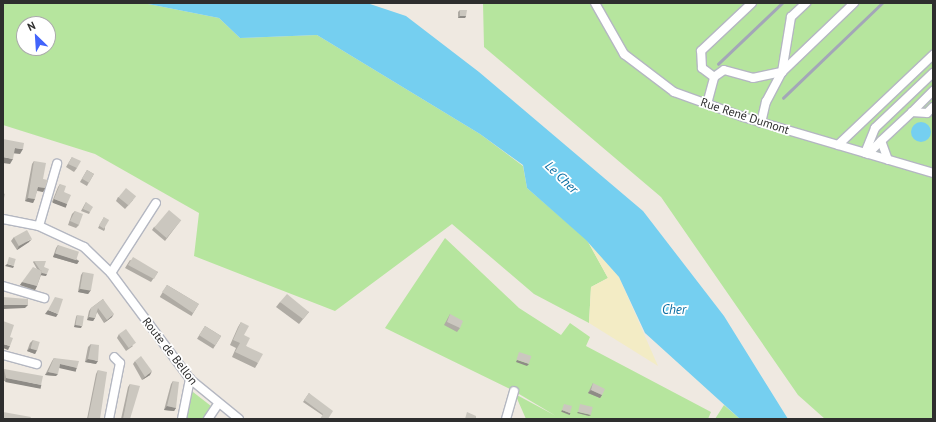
<!DOCTYPE html>
<html>
<head>
<meta charset="utf-8">
<style>
	body { margin:0 }
	#map { position:relative; width:936px; height:422px; overflow:hidden; background:#efe9e1; font-family:"PT Sans",sans-serif }
	div>[style] { position:absolute }
	.green>* { inset:0; background:#b6e59e }
	.sand>* { inset:0; background:#f3ecc5 }
	.water>* { inset:0; background:#75cff0 }
	.round { border-radius:50% }
	.roads { filter:drop-shadow(1px 0 #b4b7c1) drop-shadow(-1px 0 #b4b7c1) drop-shadow(0 1px #b4b7c1) drop-shadow(0 -1px #b4b7c1) }
	.minor>* { height:8px; margin:-4px; padding:0 4px; transform-origin:4px; border-radius:4px; background:#fff }
	.rail>* { height:2.5px; margin:-1.25px; padding:0 1.25px; transform-origin:1.25px; border-radius:1.25px; background:#a3a6b8 }
	.wall>* { inset:0; background:#afaba4; transform-origin:0 0 }
	.shaded-wall>* { inset:0; background:#8e8b86; transform-origin:0 0 }
	.building>* { inset:0; background:#cbc7bf; transform-origin:0 0 }
	span { translate:-50% -50%; white-space:nowrap; text-align:center; line-height:1.15; -webkit-text-stroke:3.5px #fff; paint-order:stroke }
	.street-label { font-size:12px; color:#2e2e2e }
	.water-label { font-size:13px; color:#0d6fa3; font-style:italic }
	.frame { position:absolute; inset:0; border:4px solid #2e2e2e; pointer-events:none }
	.north { position:absolute; left:16px; top:16px; width:40px; height:40px; box-sizing:border-box; background:#fff; border:1px solid #ababab; border-radius:50%; rotate:335deg; font-size:11px; font-weight:700; line-height:16px; text-align:center; color:#2e2e2e }
	.north::after { content:''; display:block; margin:auto; width:14px; height:18px; background:#4264fb; clip-path:polygon(50% 0,100% 100%,50% 72%,0 100%) }
</style>
</head>
<body>
<div id="map">
	<div class="green">
		<div style="clip-path:polygon(evenodd,3px 3px,143px 3px,219px 18px,240px 38px,317px 35px,480px 134px,523px 166px,527px 188px,587px 240px,608px 278px,591px 287px,589px 323px,534px 294px,452px 224px,335px 311px,194px 256px,199px 213px,95px 154px,3px 125px,3px 3px,24px 24px,48px 24px,48px 48px,24px 48px,24px 24px)"></div>
		<div style="clip-path:polygon(483px 3px,933px 3px,933px 419px,825px 419px,798px 395px,661px 197px,484px 47px)"></div>
		<div style="clip-path:polygon(445px 238px,519px 308px,561px 335px,570px 323px,590px 337px,586px 346px,711px 412px,708px 419px,526px 419px,515px 394px,556px 416px,514px 391px,385px 328px)"></div>
		<div style="clip-path:polygon(193px 392px,211px 406px,204px 419px,185px 419px,189px 394px)"></div>
		<div style="clip-path:polygon(724px 405px,740px 419px,715px 419px)"></div>
	</div>
	<div class="sand">
		<div style="clip-path:polygon(587px 240px,619px 277px,658px 366px,589px 323px,591px 287px,608px 278px)"></div>
	</div>
	<div class="water">
		<div style="clip-path:polygon(143px 3px,367px 3px,406px 16px,479px 72px,643px 211px,724px 316px,788px 419px,740px 419px,645px 333px,619px 277px,586px 240px,527px 188px,523px 165px,480px 134px,317px 35px,240px 38px,219px 18px)"></div>
		<div class="round" style="left:911px;top:122px;width:20px;height:20px"></div>
	</div>
	<div class="roads">
		<div class="minor">
			<div style="left:595px;top:3px;width:59px;rotate:60.4deg"></div>
			<div style="left:624px;top:54px;width:63px;rotate:37.2deg"></div>
			<div style="left:674px;top:92px;width:73px;rotate:19.9deg"></div>
			<div style="left:743px;top:117px;width:198px;rotate:16.4deg"></div>
			<div style="left:714px;top:77px;width:15px;rotate:-143deg"></div>
			<div style="left:702px;top:68px;width:17px;rotate:-93deg"></div>
			<div style="left:701px;top:51px;width:70px;rotate:-43.3deg"></div>
			<div style="left:707px;top:104px;width:28px;rotate:-75deg"></div>
			<div style="left:714px;top:77px;width:12px;rotate:-35deg"></div>
			<div style="left:724px;top:70px;width:30px;rotate:15deg"></div>
			<div style="left:753px;top:78px;width:30px;rotate:-12deg"></div>
			<div style="left:782px;top:72px;width:100px;rotate:-43.8deg"></div>
			<div style="left:912px;top:112px;width:30px;rotate:-45deg"></div>
			<div style="left:761px;top:123px;width:22px;rotate:-77deg"></div>
			<div style="left:766px;top:102px;width:34px;rotate:-62deg"></div>
			<div style="left:782px;top:72px;width:56px;rotate:-80.7deg"></div>
			<div style="left:791px;top:17px;width:21px;rotate:-43deg"></div>
			<div style="left:838px;top:145px;width:131px;rotate:-43.5deg"></div>
			<div style="left:865px;top:153px;width:27px;rotate:-68deg"></div>
			<div style="left:875px;top:128px;width:80px;rotate:-43.5deg"></div>
			<div style="left:868px;top:154px;width:18px;rotate:-45deg"></div>
			<div style="left:888px;top:160px;width:20px;rotate:-110deg"></div>
			<div style="left:881px;top:141px;width:42px;rotate:-43.1deg"></div>
			<div style="left:912px;top:112px;width:15px;rotate:4deg"></div>
			<div style="left:927px;top:113px;width:8px;rotate:-45deg"></div>
			<div style="left:3px;top:219px;width:37px;rotate:11deg"></div>
			<div style="left:39px;top:226px;width:50px;rotate:25deg"></div>
			<div style="left:84px;top:247px;width:37px;rotate:44deg"></div>
			<div style="left:111px;top:273px;width:132px;rotate:53.3deg"></div>
			<div style="left:190px;top:379px;width:63px;rotate:39.2deg"></div>
			<div style="left:39px;top:226px;width:65px;rotate:-73.8deg"></div>
			<div style="left:111px;top:273px;width:83px;rotate:-57.3deg"></div>
			<div style="left:3px;top:286px;width:43px;rotate:16.3deg"></div>
			<div style="left:3px;top:355px;width:35px;rotate:15deg"></div>
			<div style="left:109px;top:419px;width:57px;rotate:-78.9deg"></div>
			<div style="left:120px;top:363px;width:8px;rotate:-135deg"></div>
			<div style="left:182px;top:419px;width:41px;rotate:-78.7deg"></div>
			<div style="left:208px;top:419px;width:18px;rotate:-56deg"></div>
			<div style="left:506px;top:419px;width:29px;rotate:-74deg"></div>
		</div>
	</div>
	<div class="rail">
		<div style="left:718px;top:64px;width:88px;rotate:-43.6deg"></div>
		<div style="left:783px;top:98px;width:137px;rotate:-43.8deg"></div>
	</div>
	<div class="wall">
		<div style="clip-path:polygon(460px 10px,466px 16px,465px 18px,458px 18px,458px 12px)"></div>
		<div style="clip-path:polygon(72px 157px,77px 168px,74px 172px,66px 167px)"></div>
		<div style="clip-path:polygon(34px 161px,43px 179px,45px 188px,43px 192px,37px 191px,33px 203px,25px 201px,32px 164px)"></div>
		<div style="left:87px;top:170px;width:8px;height:14px;rotate:30deg"></div>
		<div style="clip-path:polygon(60px 184px,64px 192px,67px 204px,65px 207px,52px 202px,58px 187px)"></div>
		<div style="clip-path:polygon(118px 197px,133px 200px,125px 209px,116px 201px)"></div>
		<div style="clip-path:polygon(86px 202px,90px 212px,89px 214px,81px 211px)"></div>
		<div style="clip-path:polygon(75px 211px,79px 225px,76px 228px,68px 225px,72px 214px)"></div>
		<div style="clip-path:polygon(104px 217px,105px 229px,104px 231px,98px 228px)"></div>
		<div style="clip-path:polygon(181px 220px,165px 241px,152px 230px,154px 227px)"></div>
		<div style="clip-path:polygon(14px 237px,29px 242px,17px 250px,11px 241px)"></div>
		<div style="clip-path:polygon(58px 245px,79px 261px,77px 264px,53px 257px,56px 248px)"></div>
		<div style="clip-path:polygon(130px 260px,158px 272px,151px 282px,125px 268px)"></div>
		<div style="clip-path:polygon(34px 261px,44px 267px,46px 276px,41px 275px,37px 286px,35px 290px,20px 285px,37px 269px,33px 262px)"></div>
		<div style="clip-path:polygon(83px 272px,91px 290px,88px 294px,78px 292px,81px 275px)"></div>
		<div style="left:167px;top:285px;width:37px;height:14px;rotate:31deg"></div>
		<div style="clip-path:polygon(103px 299px,112px 317px,104px 323px,97px 312px,95px 318px,93px 321px,87px 320px,89px 311px,91px 308px)"></div>
		<div style="clip-path:polygon(280px 302px,309px 312px,299px 324px,276px 307px)"></div>
		<div style="clip-path:polygon(450px 314px,460px 328px,457px 332px,444px 325px)"></div>
		<div style="clip-path:polygon(77px 315px,81px 328px,74px 327px,76px 317px)"></div>
		<div style="clip-path:polygon(241px 322px,246px 346px,258px 363px,255px 368px,232px 357px,236px 348px,230px 345px,238px 327px)"></div>
		<div style="left:205px;top:326px;width:19px;height:15px;rotate:32deg"></div>
		<div style="clip-path:polygon(119px 334px,133px 346px,126px 351px,117px 338px)"></div>
		<div style="clip-path:polygon(33px 340px,37px 350px,35px 354px,27px 351px,30px 343px)"></div>
		<div style="clip-path:polygon(91px 344px,96px 364px,85px 362px,88px 347px)"></div>
		<div style="clip-path:polygon(54px 358px,77px 368px,75px 371px,59px 367px,56px 376px,45px 375px,52px 361px)"></div>
		<div style="clip-path:polygon(135px 361px,150px 375px,142px 380px,133px 364px)"></div>
		<div style="clip-path:polygon(4px 369px,39px 388px,4px 381px,3px 370px)"></div>
		<div style="clip-path:polygon(98px 370px,100px 419px,87px 419px,96px 374px)"></div>
		<div style="clip-path:polygon(173px 381px,176px 408px,174px 411px,164px 410px,171px 384px)"></div>
		<div style="clip-path:polygon(593px 383px,602px 395px,600px 398px,588px 393px)"></div>
		<div style="clip-path:polygon(130px 384px,130px 419px,121px 419px,128px 387px)"></div>
		<div style="clip-path:polygon(309px 393px,328px 419px,303px 402px)"></div>
	</div>
	<div class="shaded-wall">
		<div style="clip-path:polygon(460px 16px,466px 16px,465px 18px,458px 18px)"></div>
		<div style="clip-path:polygon(15px 148px,23px 149px,20px 154px,11px 153px)"></div>
		<div style="clip-path:polygon(3px 157px,13px 159px,10px 164px,3px 163px)"></div>
		<div style="clip-path:polygon(38px 187px,45px 188px,43px 192px,36px 190px)"></div>
		<div style="clip-path:polygon(28px 198px,35px 199px,33px 203px,25px 201px)"></div>
		<div style="left:54px;top:199px;width:14px;height:4px;rotate:21deg"></div>
		<div style="clip-path:polygon(32px 239px,29px 242px,17px 250px,19px 246px)"></div>
		<div style="clip-path:polygon(55px 253px,79px 261px,77px 264px,53px 257px)"></div>
		<div style="clip-path:polygon(7px 264px,14px 266px,13px 268px,5px 266px)"></div>
		<div style="clip-path:polygon(42px 273px,47px 274px,46px 276px,40px 275px)"></div>
		<div style="clip-path:polygon(22px 282px,37px 286px,35px 290px,20px 285px)"></div>
		<div style="clip-path:polygon(80px 289px,91px 290px,88px 294px,78px 292px)"></div>
		<div style="clip-path:polygon(3px 305px,28px 305px,25px 308px,3px 309px)"></div>
		<div style="clip-path:polygon(48px 310px,58px 314px,56px 317px,45px 314px)"></div>
		<div style="clip-path:polygon(114px 314px,112px 317px,104px 323px,107px 320px)"></div>
		<div style="clip-path:polygon(89px 317px,95px 318px,93px 321px,87px 320px)"></div>
		<div style="clip-path:polygon(75px 325px,82px 326px,81px 328px,74px 327px)"></div>
		<div style="clip-path:polygon(3px 344px,10px 346px,8px 350px,3px 348px)"></div>
		<div style="clip-path:polygon(30px 348px,37px 350px,35px 354px,27px 351px)"></div>
		<div style="clip-path:polygon(88px 359px,98px 361px,96px 364px,85px 362px)"></div>
		<div style="clip-path:polygon(517px 360px,529px 364px,527px 366px,516px 362px)"></div>
		<div style="left:60px;top:364px;width:17px;height:4px;rotate:13deg"></div>
		<div style="clip-path:polygon(152px 371px,150px 375px,142px 380px,145px 377px)"></div>
		<div style="clip-path:polygon(48px 372px,58px 374px,56px 376px,45px 375px)"></div>
		<div style="left:6px;top:378px;width:36px;height:4px;rotate:11deg"></div>
		<div style="clip-path:polygon(591px 390px,602px 395px,600px 398px,588px 393px)"></div>
		<div style="clip-path:polygon(167px 406px,176px 408px,174px 411px,164px 410px)"></div>
		<div style="left:562px;top:410px;width:9px;height:2px;rotate:21deg"></div>
		<div style="clip-path:polygon(578px 412px,591px 415px,589px 416px,577px 413px)"></div>
	</div>
	<div class="building">
		<div style="clip-path:polygon(460px 10px,467px 10px,466px 16px,460px 16px)"></div>
		<div style="clip-path:polygon(3px 139px,24px 143px,23px 149px,15px 148px,13px 159px,3px 157px)"></div>
		<div style="clip-path:polygon(72px 157px,81px 161px,77px 168px,68px 164px)"></div>
		<div style="clip-path:polygon(34px 161px,46px 163px,43px 179px,48px 180px,45px 188px,38px 187px,35px 199px,28px 198px)"></div>
		<div style="left:87px;top:170px;width:8px;height:10px;rotate:30deg"></div>
		<div style="clip-path:polygon(60px 184px,66px 186px,64px 192px,71px 195px,67px 204px,54px 199px)"></div>
		<div style="left:126px;top:188px;width:13px;height:12px;rotate:39deg"></div>
		<div style="clip-path:polygon(3px 193px,5px 194px,3px 202px)"></div>
		<div style="clip-path:polygon(86px 202px,93px 207px,90px 212px,83px 209px)"></div>
		<div style="left:169px;top:210px;width:16px;height:23px;rotate:40deg"></div>
		<div style="clip-path:polygon(75px 211px,83px 214px,79px 225px,70px 221px)"></div>
		<div style="left:104px;top:217px;width:6px;height:10px;rotate:31deg"></div>
		<div style="left:27px;top:230px;width:10px;height:15px;rotate:61deg"></div>
		<div style="left:58px;top:245px;width:22px;height:9px;rotate:18deg"></div>
		<div style="left:9px;top:257px;width:7px;height:7px;rotate:16deg"></div>
		<div style="clip-path:polygon(133px 257px,158px 272px,154px 279px,128px 265px)"></div>
		<div style="clip-path:polygon(34px 261px,46px 261px,44px 267px,49px 269px,47px 274px,42px 273px,42px 271px,40px 270px)"></div>
		<div style="clip-path:polygon(33px 267px,42px 271px,37px 286px,22px 282px)"></div>
		<div style="left:83px;top:272px;width:11px;height:17px;rotate:10deg"></div>
		<div style="clip-path:polygon(167px 285px,199px 304px,193px 313px,162px 292px)"></div>
		<div style="clip-path:polygon(287px 294px,309px 312px,303px 319px,280px 302px)"></div>
		<div style="clip-path:polygon(3px 297px,28px 299px,28px 305px,3px 305px)"></div>
		<div style="clip-path:polygon(55px 297px,63px 299px,58px 314px,48px 310px)"></div>
		<div style="clip-path:polygon(103px 299px,114px 314px,107px 320px,98px 308px,95px 318px,89px 317px,91px 308px)"></div>
		<div style="clip-path:polygon(450px 314px,463px 321px,460px 328px,447px 322px)"></div>
		<div style="left:77px;top:315px;width:7px;height:10px;rotate:8deg"></div>
		<div style="clip-path:polygon(3px 321px,14px 325px,10px 337px,13px 338px,10px 346px,3px 344px)"></div>
		<div style="clip-path:polygon(241px 322px,249px 326px,244px 335px,250px 338px,246px 346px,263px 354px,258px 363px,235px 352px,240px 343px,233px 340px)"></div>
		<div style="left:205px;top:326px;width:19px;height:11px;rotate:32deg"></div>
		<div style="left:126px;top:329px;width:17px;height:9px;rotate:54deg"></div>
		<div style="left:33px;top:340px;width:7px;height:9px;rotate:16deg"></div>
		<div style="clip-path:polygon(91px 344px,99px 345px,98px 361px,88px 359px)"></div>
		<div style="left:519px;top:352px;width:13px;height:8px;rotate:18deg"></div>
		<div style="clip-path:polygon(141px 356px,152px 371px,145px 377px,135px 361px)"></div>
		<div style="clip-path:polygon(54px 358px,79px 361px,77px 368px,60px 364px,58px 374px,48px 372px)"></div>
		<div style="clip-path:polygon(4px 369px,43px 376px,41px 385px,6px 378px)"></div>
		<div style="clip-path:polygon(98px 370px,107px 372px,100px 419px,88px 419px)"></div>
		<div style="clip-path:polygon(173px 381px,179px 382px,176px 408px,167px 406px)"></div>
		<div style="clip-path:polygon(593px 383px,605px 389px,602px 395px,591px 390px)"></div>
		<div style="clip-path:polygon(130px 384px,140px 386px,130px 419px,123px 419px)"></div>
		<div style="clip-path:polygon(309px 393px,333px 411px,328px 419px,320px 419px,323px 414px,304px 400px)"></div>
		<div style="clip-path:polygon(564px 404px,572px 406px,570px 413px,562px 410px)"></div>
		<div style="left:580px;top:404px;width:13px;height:8px;rotate:13deg"></div>
		<div style="clip-path:polygon(3px 412px,31px 417px,30px 419px,3px 419px)"></div>
		<div style="clip-path:polygon(467px 412px,476px 416px,476px 419px,465px 419px)"></div>
	</div>
	<div class="street-label">
		<span style="left:745px;top:116px;rotate:18deg">Rue René Dumont</span>
		<span style="left:170px;top:351px;rotate:52deg">Route de Bellon</span>
	</div>
	<div class="water-label">
		<span style="left:561px;top:178px;rotate:44deg">Le Cher</span>
		<span style="left:674px;top:310px">Cher</span>
	</div>
	<div class="frame"></div>
	<div class="north">N</div>
</div>
</body>
</html>
